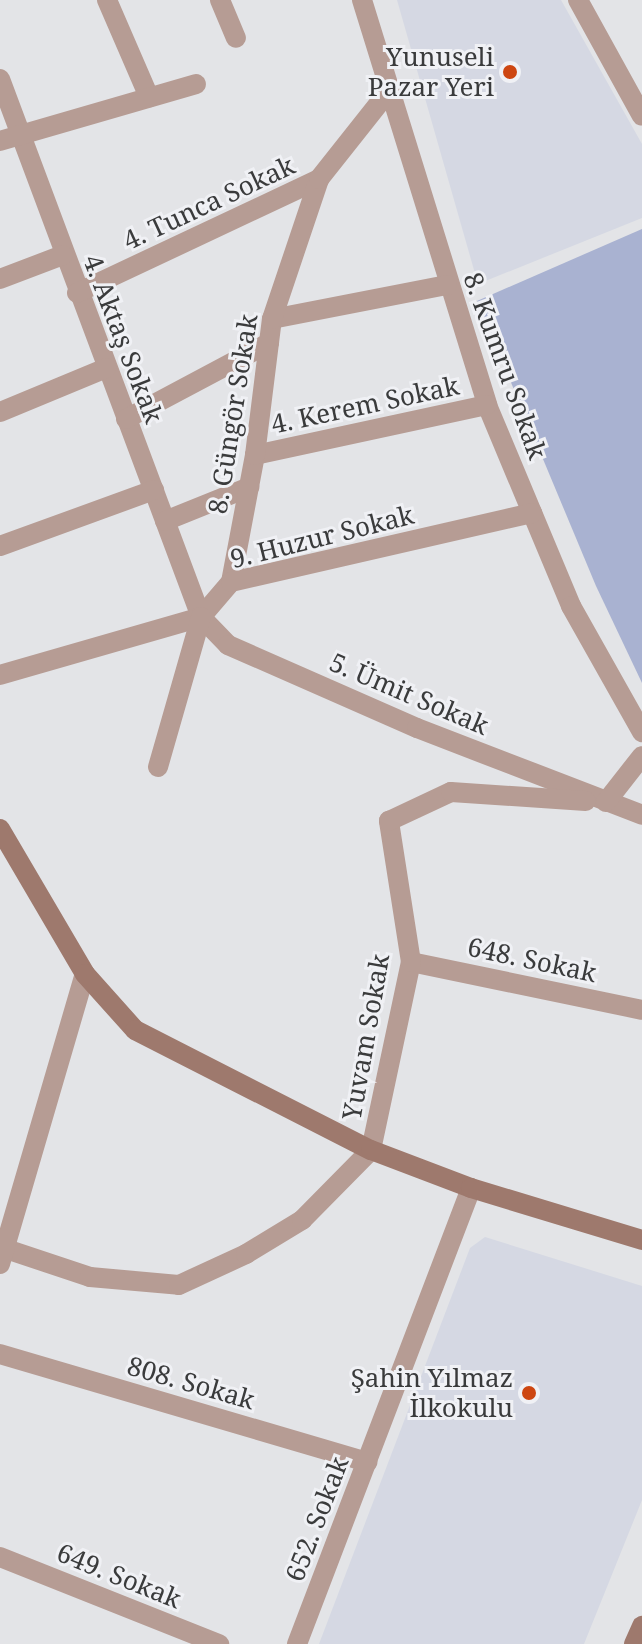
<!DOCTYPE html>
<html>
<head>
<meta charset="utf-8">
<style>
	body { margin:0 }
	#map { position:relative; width:642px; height:1644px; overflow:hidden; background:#e3e4e7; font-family:"Noto Serif",serif }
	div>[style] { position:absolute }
	.built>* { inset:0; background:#d5d8e3 }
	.green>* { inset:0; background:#a9b2d1 }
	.street>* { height:20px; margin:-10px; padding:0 10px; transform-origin:10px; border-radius:10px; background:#b69c94 }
	.secondary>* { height:20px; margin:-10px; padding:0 10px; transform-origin:10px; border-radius:10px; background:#9e796d }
	.dots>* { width:22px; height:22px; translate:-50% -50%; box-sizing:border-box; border:4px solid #f0f1f5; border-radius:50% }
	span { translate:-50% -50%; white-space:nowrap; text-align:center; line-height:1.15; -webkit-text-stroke:6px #f0f1f5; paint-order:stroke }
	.poi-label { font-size:26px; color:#3a3b3c }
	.right { translate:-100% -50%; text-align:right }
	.street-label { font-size:26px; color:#3a3b3c }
</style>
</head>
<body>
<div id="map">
	<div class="built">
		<div style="clip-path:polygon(397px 0,561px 0,642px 144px,642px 218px,478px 284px)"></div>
		<div style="clip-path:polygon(485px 1237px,642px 1286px,642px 1500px,584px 1644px,319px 1644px,470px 1248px)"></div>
	</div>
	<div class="green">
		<div style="clip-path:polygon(642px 229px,642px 683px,596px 586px,477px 301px)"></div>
	</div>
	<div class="street">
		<div style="left:107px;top:0;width:106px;rotate:66.6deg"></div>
		<div style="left:220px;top:0;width:41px;rotate:67.2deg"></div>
		<div style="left:362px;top:0;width:424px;rotate:72.8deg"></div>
		<div style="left:487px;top:405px;width:218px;rotate:67.3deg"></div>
		<div style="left:571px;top:606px;width:145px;rotate:60.6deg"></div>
		<div style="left:578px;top:0;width:132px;rotate:61.1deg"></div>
		<div style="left:0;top:79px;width:574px;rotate:69.51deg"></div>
		<div style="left:201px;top:617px;width:39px;rotate:46deg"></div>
		<div style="left:228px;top:645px;width:206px;rotate:23.7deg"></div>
		<div style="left:417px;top:728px;width:241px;rotate:21.1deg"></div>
		<div style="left:0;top:141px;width:204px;rotate:-16.2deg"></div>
		<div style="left:0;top:279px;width:67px;rotate:-20.9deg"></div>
		<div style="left:77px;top:293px;width:268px;rotate:-25.2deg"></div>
		<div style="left:272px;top:319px;width:178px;rotate:-11deg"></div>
		<div style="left:0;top:412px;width:115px;rotate:-22.5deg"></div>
		<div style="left:126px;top:419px;width:162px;rotate:-28deg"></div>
		<div style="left:255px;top:455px;width:237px;rotate:-12.2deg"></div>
		<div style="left:165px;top:521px;width:91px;rotate:-22deg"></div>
		<div style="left:0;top:546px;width:164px;rotate:-20deg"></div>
		<div style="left:231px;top:582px;width:129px;rotate:-79.3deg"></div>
		<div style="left:255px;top:455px;width:137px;rotate:-82.9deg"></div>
		<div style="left:272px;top:319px;width:148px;rotate:-71.4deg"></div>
		<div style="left:319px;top:179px;width:111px;rotate:-51.6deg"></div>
		<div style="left:0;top:675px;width:209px;rotate:-16.1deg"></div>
		<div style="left:201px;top:617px;width:46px;rotate:-49.4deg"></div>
		<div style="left:231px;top:582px;width:309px;rotate:-12.9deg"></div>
		<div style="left:158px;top:767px;width:156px;rotate:-74deg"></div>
		<div style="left:606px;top:802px;width:58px;rotate:-52deg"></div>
		<div style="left:411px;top:962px;width:236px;rotate:11.7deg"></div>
		<div style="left:0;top:1247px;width:95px;rotate:18.4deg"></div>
		<div style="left:90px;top:1277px;width:89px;rotate:5.1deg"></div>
		<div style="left:179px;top:1285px;width:74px;rotate:-24.8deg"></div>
		<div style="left:246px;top:1254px;width:66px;rotate:-31.3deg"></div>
		<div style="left:302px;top:1220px;width:98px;rotate:-45.4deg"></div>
		<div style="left:371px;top:1150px;width:192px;rotate:-78deg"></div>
		<div style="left:411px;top:962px;width:143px;rotate:-98.9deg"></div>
		<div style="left:389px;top:821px;width:68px;rotate:-25.1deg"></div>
		<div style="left:451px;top:792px;width:135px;rotate:3.8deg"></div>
		<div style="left:0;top:1264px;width:302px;rotate:-73.7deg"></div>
		<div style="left:0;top:1354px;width:383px;rotate:16.4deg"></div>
		<div style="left:0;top:1557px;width:236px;rotate:21.7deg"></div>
		<div style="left:297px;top:1644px;width:488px;rotate:-69.1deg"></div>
	</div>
	<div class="secondary">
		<div style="left:0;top:829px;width:168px;rotate:59.6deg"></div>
		<div style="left:85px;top:974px;width:75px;rotate:48.2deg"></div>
		<div style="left:135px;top:1030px;width:265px;rotate:27deg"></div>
		<div style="left:371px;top:1150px;width:107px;rotate:20.8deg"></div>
		<div style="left:471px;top:1188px;width:179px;rotate:16.9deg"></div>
		<div style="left:634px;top:1644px;width:20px;rotate:-66deg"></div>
	</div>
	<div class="dots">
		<div style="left:510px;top:72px;background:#cd4611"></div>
		<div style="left:529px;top:1393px;background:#cd4611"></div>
	</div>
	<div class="poi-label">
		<span class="right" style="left:494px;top:72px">Yunuseli<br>Pazar Yeri</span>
		<span class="right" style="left:513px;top:1393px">Şahin Yılmaz<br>İlkokulu</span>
	</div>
	<div class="street-label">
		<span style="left:209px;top:203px;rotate:-25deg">4. Tunca Sokak</span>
		<span style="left:123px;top:339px;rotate:69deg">4. Aktaş Sokak</span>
		<span style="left:505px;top:366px;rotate:70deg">8. Kumru Sokak</span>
		<span style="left:365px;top:405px;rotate:-12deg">4. Kerem Sokak</span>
		<span style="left:233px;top:414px;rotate:-81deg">8. Güngör Sokak</span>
		<span style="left:322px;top:537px;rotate:-14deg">9. Huzur Sokak</span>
		<span style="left:409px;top:694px;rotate:23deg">5. Ümit Sokak</span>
		<span style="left:532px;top:960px;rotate:12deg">648. Sokak</span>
		<span style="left:366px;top:1037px;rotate:-80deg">Yuvam Sokak</span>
		<span style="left:191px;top:1383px;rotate:16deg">808. Sokak</span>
		<span style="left:317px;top:1519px;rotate:-69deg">652. Sokak</span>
		<span style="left:119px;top:1576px;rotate:22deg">649. Sokak</span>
	</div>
</div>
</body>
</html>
